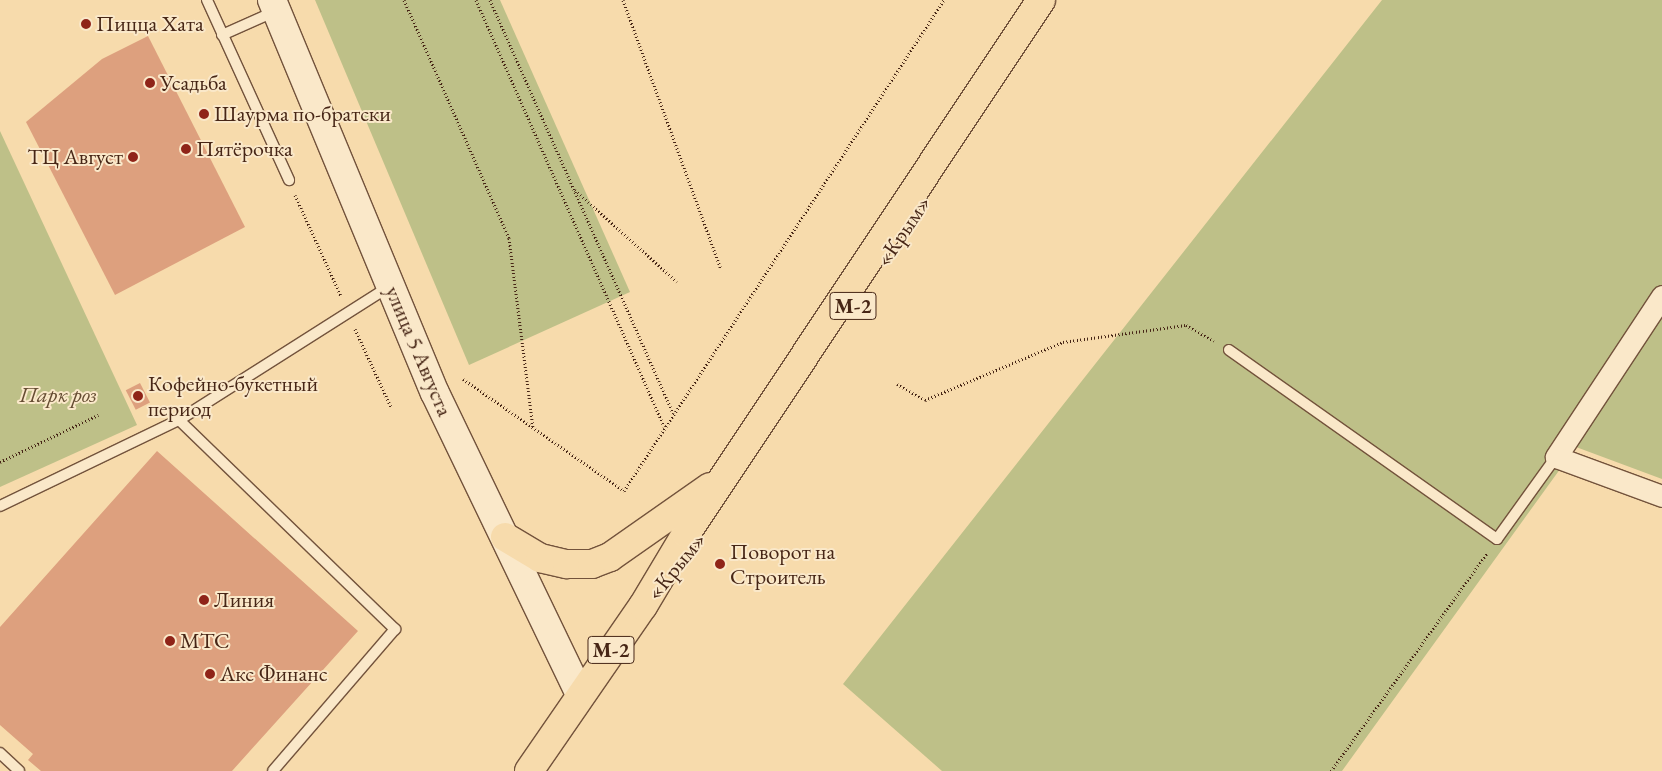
<!DOCTYPE html>
<html>
<head>
<meta charset="utf-8">
<style>
	body { margin:0 }
	#map { position:relative; width:1662px; height:771px; overflow:hidden; background:#f7dbac; font-family:"EB Garamond",serif }
	div>[style] { position:absolute }
	.green>* { inset:0; background:#bec088 }
	.building>* { inset:0; background:#dda07e; transform-origin:0 0 }
	.path>* { height:3px; margin-top:-1.5px; transform-origin:0; background:repeating-linear-gradient(90deg,#472616 0 1px,transparent 0 3.5px) }
	.roads { filter:drop-shadow(1px 0 #73533c) drop-shadow(-1px 0 #73533c) drop-shadow(0 1px #73533c) drop-shadow(0 -1px #73533c) }
	.lane>* { height:10px; margin:-5px; padding:0 5px; transform-origin:5px; border-radius:5px; background:#fae8c9 }
	.street>* { height:21px; margin:-10.5px; padding:0 10.5px; transform-origin:10.5px; border-radius:10.5px; background:#fae8c9 }
	.secondary>* { height:28px; margin:-14px; padding:0 14px; transform-origin:14px; border-radius:14px; background:#fae8c9 }
	.highway>* { height:28px; margin:-14px; padding:0 14px; transform-origin:14px; border-radius:14px; background:#f7dbac }
	.dots>* { width:14px; height:14px; translate:-50% -50%; box-sizing:border-box; border:2px solid #fae8c9; border-radius:50% }
	span { translate:-50% -50%; white-space:nowrap; text-align:center; line-height:1.15; -webkit-text-stroke:4px #fae8c9; paint-order:stroke }
	.shield-label span { padding:1px 4px; background:#fae8c9; border:1px solid; border-radius:4px; -webkit-text-stroke-width:0 }
	.shield-label { font-size:21px; color:#472616; font-weight:700 }
	.poi-label { font-size:22px; color:#472616 }
	.left { translate:0 -50%; text-align:left }
	.right { translate:-100% -50%; text-align:right }
	.street-label { font-size:22px; color:#472616 }
	.park-label { font-size:22px; color:#654c32; font-style:italic }
</style>
</head>
<body>
<div id="map">
	<div class="green">
		<div style="clip-path:polygon(315px 0,500px 0,630px 292px,469px 365px)"></div>
		<div style="clip-path:polygon(1382px 0,1662px 0,1662px 479px,1576px 447px,1342px 771px,942px 771px,843px 684px)"></div>
		<div style="clip-path:polygon(0 131px,137px 425px,0 487px)"></div>
	</div>
	<div class="building">
		<div style="clip-path:polygon(148px 36px,245px 227px,115px 295px,26px 122px,102px 59px)"></div>
		<div style="left:140px;top:383px;width:22px;height:16px;rotate:63deg"></div>
		<div style="clip-path:polygon(157px 451px,358px 631px,232px 771px,41px 771px,28px 760px,33px 754px,0 725px,0 627px)"></div>
	</div>
	<div class="path">
		<div style="left:404px;top:0;width:260px;rotate:66.2deg"></div>
		<div style="left:509px;top:238px;width:192px;rotate:82.8deg"></div>
		<div style="left:476px;top:0;width:466px;rotate:66.2deg"></div>
		<div style="left:490px;top:0;width:452px;rotate:66.1deg"></div>
		<div style="left:623px;top:0;width:286px;rotate:70deg"></div>
		<div style="left:575px;top:190px;width:137px;rotate:42deg"></div>
		<div style="left:295px;top:195px;width:111px;rotate:65.5deg"></div>
		<div style="left:355px;top:329px;width:86px;rotate:65.2deg"></div>
		<div style="left:463px;top:379px;width:196px;rotate:34.8deg"></div>
		<div style="left:624px;top:491px;width:586px;rotate:-56.91deg"></div>
		<div style="left:897px;top:384px;width:32px;rotate:30deg"></div>
		<div style="left:925px;top:400px;width:150px;rotate:-22.8deg"></div>
		<div style="left:1063px;top:342px;width:124px;rotate:-7.9deg"></div>
		<div style="left:1186px;top:325px;width:32px;rotate:30deg"></div>
		<div style="left:0;top:462px;width:109px;rotate:-25.6deg"></div>
		<div style="left:1331px;top:771px;width:269px;rotate:-54.4deg"></div>
	</div>
	<div class="roads">
		<div class="lane">
			<div style="left:207px;top:0;width:198px;rotate:65.5deg"></div>
			<div style="left:222px;top:35px;width:59px;rotate:-24deg"></div>
			<div style="left:1229px;top:350px;width:328px;rotate:35.2deg"></div>
			<div style="left:1497px;top:539px;width:101px;rotate:-54.3deg"></div>
			<div style="left:179px;top:420px;width:301px;rotate:44.1deg"></div>
			<div style="left:395px;top:629px;width:187px;rotate:130.7deg"></div>
			<div style="left:0;top:506px;width:199px;rotate:-25.7deg"></div>
			<div style="left:179px;top:420px;width:250px;rotate:-32.4deg"></div>
			<div style="left:0;top:753px;width:26px;rotate:43deg"></div>
		</div>
		<div class="street">
			<div style="left:1662px;top:296px;width:193px;rotate:123.4deg"></div>
			<div style="left:1556px;top:457px;width:113px;rotate:20.2deg"></div>
		</div>
		<div class="secondary">
			<div style="left:272px;top:0;width:425px;rotate:67.5deg"></div>
			<div style="left:435px;top:393px;width:334px;rotate:64.3deg"></div>
		</div>
		<div class="highway">
			<div style="left:505px;top:537px;width:41px;rotate:31deg"></div>
			<div style="left:540px;top:558px;width:28px;rotate:13deg"></div>
			<div style="left:567px;top:564px;width:25px"></div>
			<div style="left:592px;top:564px;width:19px;rotate:-21deg"></div>
			<div style="left:610px;top:557px;width:122px;rotate:-35deg"></div>
			<div style="left:529px;top:771px;width:201px;rotate:-55.4deg"></div>
			<div style="left:643px;top:606px;width:84px;rotate:-59.2deg"></div>
			<div style="left:686px;top:534px;width:641px;rotate:-56.38deg"></div>
		</div>
	</div>
	<div class="dots">
		<div style="left:86px;top:24px;background:#8f2418"></div>
		<div style="left:150px;top:83px;background:#8f2418"></div>
		<div style="left:204px;top:114px;background:#8f2418"></div>
		<div style="left:186px;top:149px;background:#8f2418"></div>
		<div style="left:133px;top:157px;background:#8f2418"></div>
		<div style="left:138px;top:396px;background:#8f2418"></div>
		<div style="left:720px;top:564px;background:#8f2418"></div>
		<div style="left:204px;top:600px;background:#8f2418"></div>
		<div style="left:170px;top:641px;background:#8f2418"></div>
		<div style="left:210px;top:674px;background:#8f2418"></div>
	</div>
	<div class="shield-label">
		<span style="left:853px;top:306px">М-2</span>
		<span style="left:611px;top:650px">М-2</span>
	</div>
	<div class="poi-label">
		<span class="left" style="left:96px;top:24px">Пицца Хата</span>
		<span class="left" style="left:160px;top:83px">Усадьба</span>
		<span class="left" style="left:214px;top:114px">Шаурма по-братски</span>
		<span class="left" style="left:196px;top:149px">Пятёрочка</span>
		<span class="right" style="left:123px;top:157px">ТЦ Август</span>
		<span class="left" style="left:148px;top:396px">Кофейно-букетный<br>период</span>
		<span class="left" style="left:730px;top:564px">Поворот на<br>Строитель</span>
		<span class="left" style="left:214px;top:600px">Линия</span>
		<span class="left" style="left:180px;top:641px">МТС</span>
		<span class="left" style="left:220px;top:674px">Акс Финанс</span>
	</div>
	<div class="street-label">
		<span style="left:903px;top:231px;rotate:-56deg">«Крым»</span>
		<span style="left:419px;top:351px;rotate:67deg">улица 5 Августа</span>
		<span style="left:676px;top:566px;rotate:-51deg">«Крым»</span>
	</div>
	<div class="park-label">
		<span style="left:58px;top:395px">Парк роз</span>
	</div>
</div>
</body>
</html>
